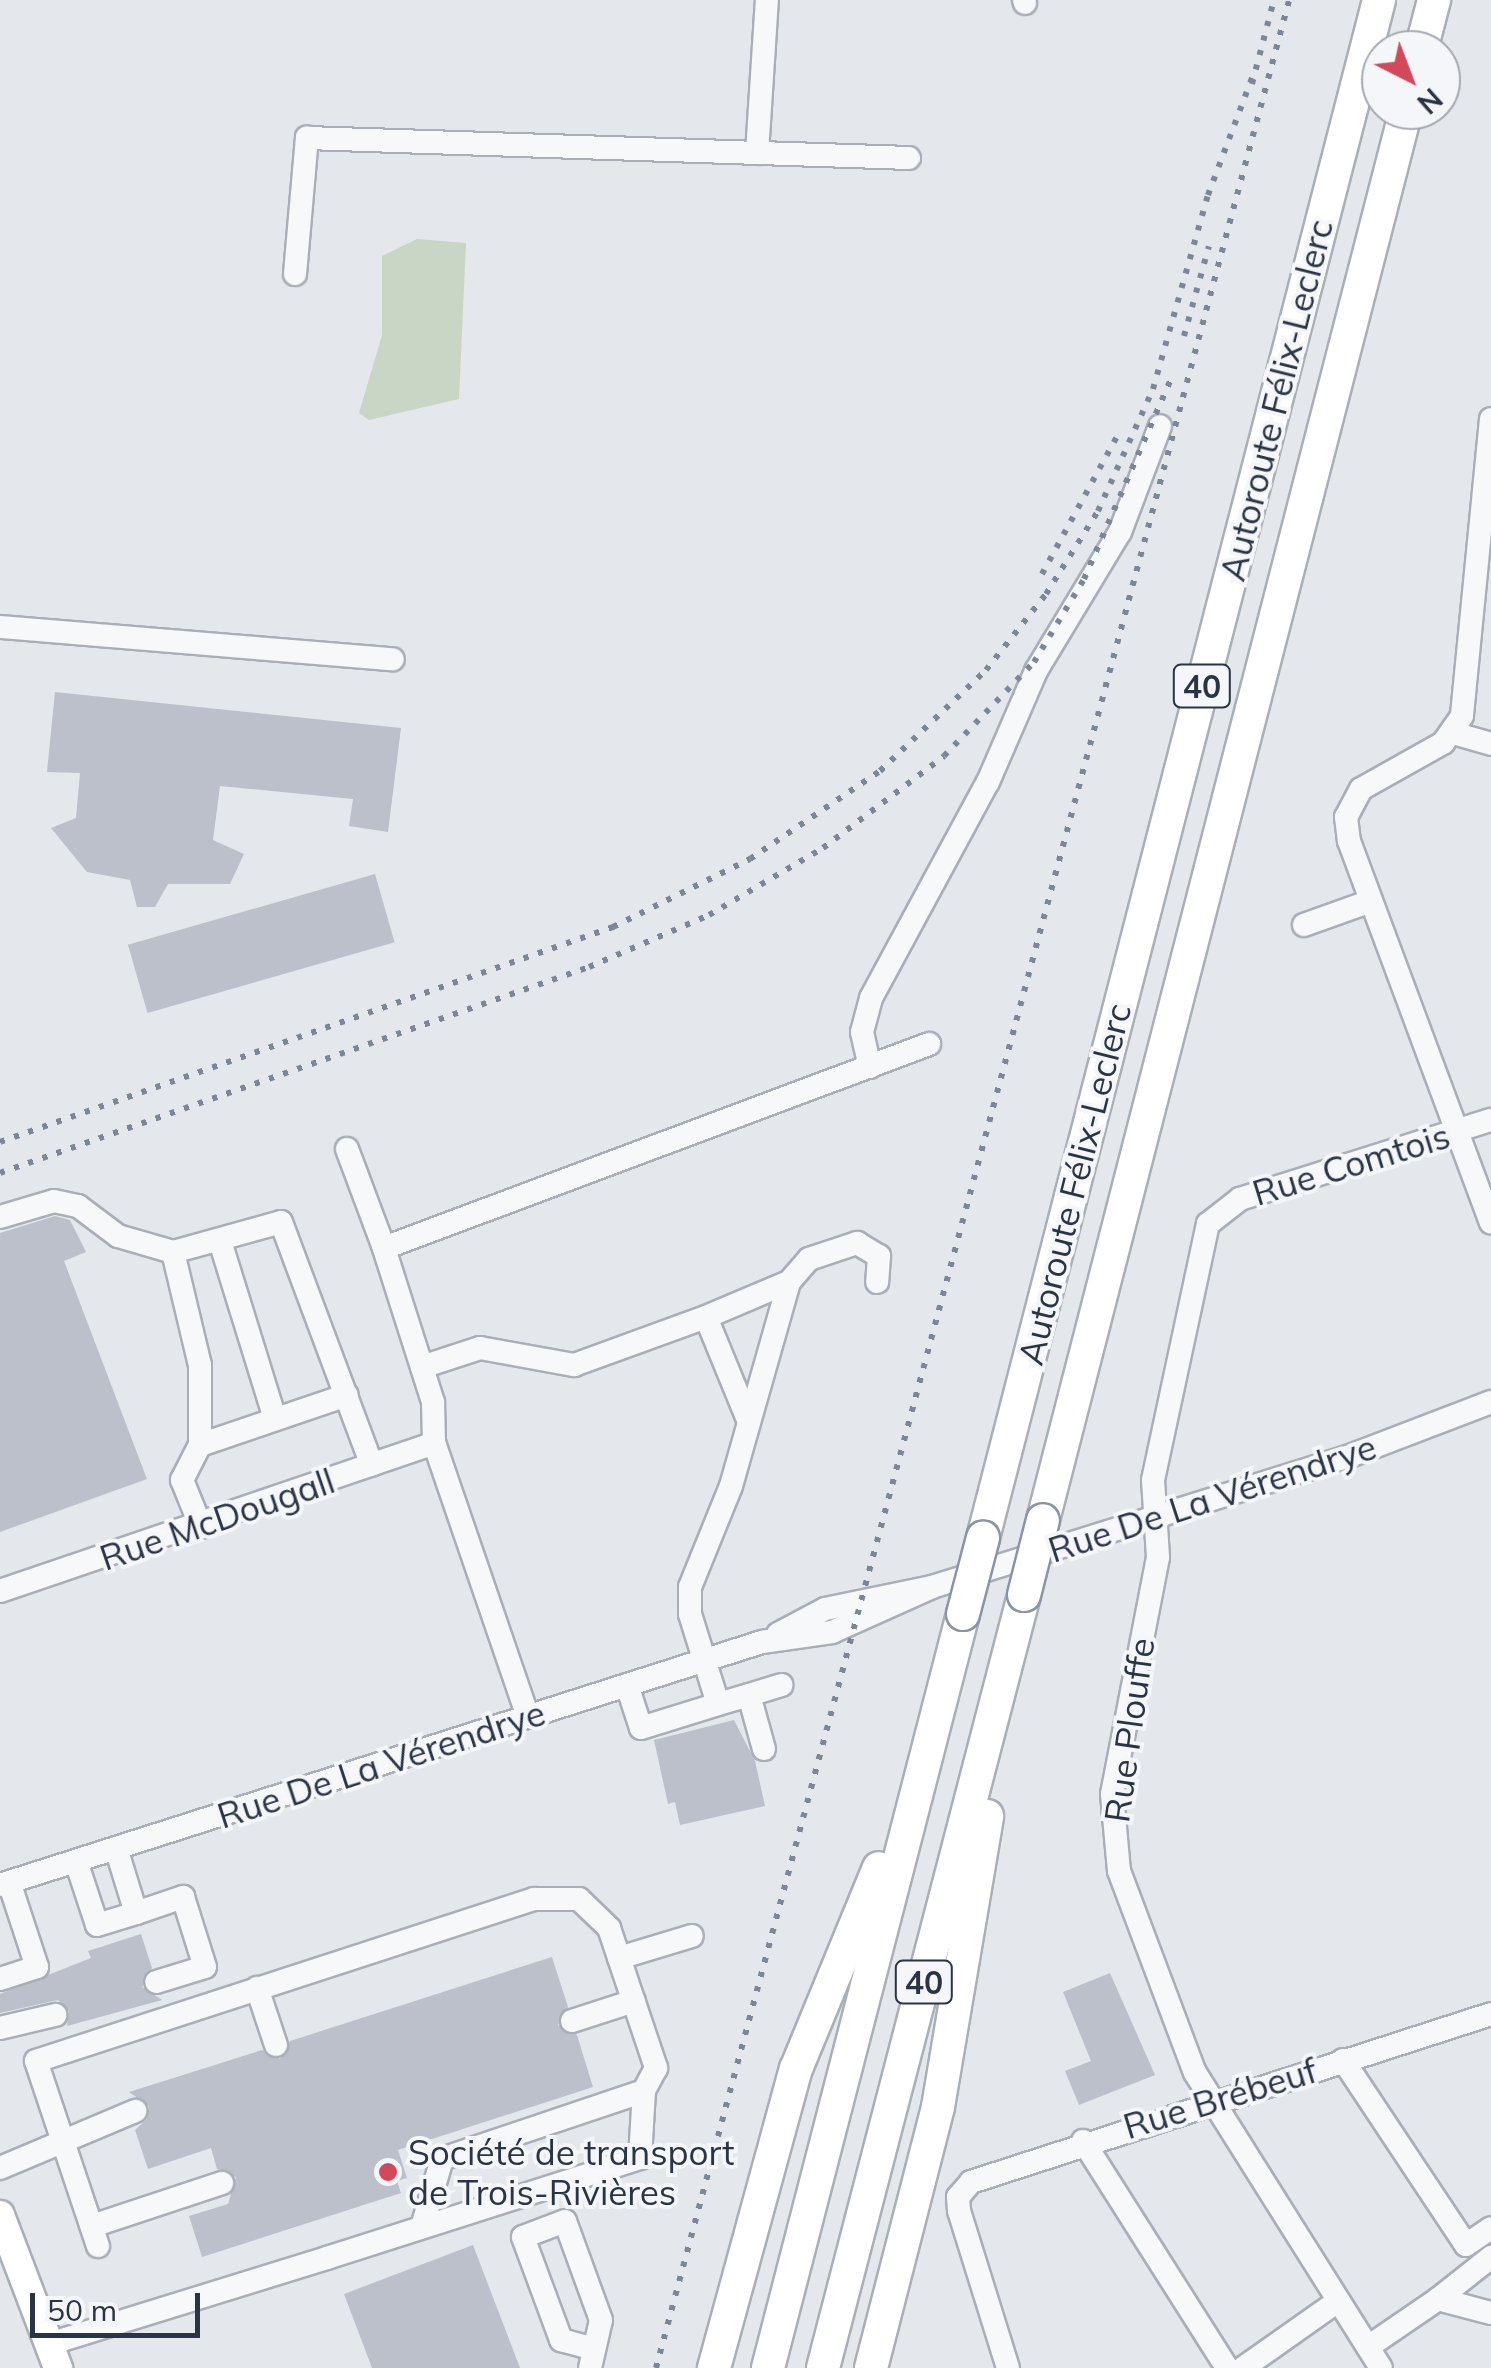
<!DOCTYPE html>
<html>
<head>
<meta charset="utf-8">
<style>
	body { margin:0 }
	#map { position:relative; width:1491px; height:2368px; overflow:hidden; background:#e4e7ec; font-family:Mulish,sans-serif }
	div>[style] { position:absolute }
	.green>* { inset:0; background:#c9d6c5 }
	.building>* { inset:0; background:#bbc0ca; transform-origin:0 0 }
	.roads { filter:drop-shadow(2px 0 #a9aeb7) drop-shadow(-2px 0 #a9aeb7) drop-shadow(0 2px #a9aeb7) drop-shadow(0 -2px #a9aeb7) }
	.minor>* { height:22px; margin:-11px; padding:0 11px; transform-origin:11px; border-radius:11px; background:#f7f8fa }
	.major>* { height:28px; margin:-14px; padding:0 14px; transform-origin:14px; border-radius:14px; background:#fff }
	.highway>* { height:32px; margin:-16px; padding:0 16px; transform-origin:16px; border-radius:16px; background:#fff }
	.rail>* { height:6px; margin-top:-3px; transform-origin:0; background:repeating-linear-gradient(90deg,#7d8696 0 5px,transparent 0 15px) }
	.bridges { filter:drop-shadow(2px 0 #8b94a3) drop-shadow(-2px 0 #8b94a3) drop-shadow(0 2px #8b94a3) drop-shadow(0 -2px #8b94a3) }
	.highway-bridge>* { height:32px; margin:-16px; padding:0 16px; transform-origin:16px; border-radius:16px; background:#fff }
	.dots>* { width:28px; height:28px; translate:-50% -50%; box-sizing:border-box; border:5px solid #f4f6f9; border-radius:50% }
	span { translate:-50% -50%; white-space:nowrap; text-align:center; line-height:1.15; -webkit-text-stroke:8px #f4f6f9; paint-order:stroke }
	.shield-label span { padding:2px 8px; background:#f4f6f9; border:2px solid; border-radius:8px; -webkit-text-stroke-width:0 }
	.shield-label { font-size:32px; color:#2b3445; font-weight:700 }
	.street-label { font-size:35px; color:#2b3445 }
	.poi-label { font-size:35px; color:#2b3445 }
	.left { translate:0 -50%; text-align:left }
	.north { position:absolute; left:1361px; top:30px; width:100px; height:100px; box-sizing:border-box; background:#f4f6f9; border:2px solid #a4a8b1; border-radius:50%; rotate:138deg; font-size:28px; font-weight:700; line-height:40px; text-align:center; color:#2b3445 }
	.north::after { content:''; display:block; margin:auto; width:35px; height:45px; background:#d1495b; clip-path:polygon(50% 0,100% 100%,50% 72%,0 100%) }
	.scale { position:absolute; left:30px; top:2293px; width:170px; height:45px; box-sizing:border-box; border:5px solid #2b3445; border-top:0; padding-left:12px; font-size:30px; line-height:35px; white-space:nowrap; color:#2b3445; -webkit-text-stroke:8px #f4f6f9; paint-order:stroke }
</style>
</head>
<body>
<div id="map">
	<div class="green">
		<div style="clip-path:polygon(417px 239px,466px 243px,459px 399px,369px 420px,359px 413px,382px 335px,382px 256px)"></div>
	</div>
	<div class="building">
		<div style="clip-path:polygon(55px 692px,401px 728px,388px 832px,349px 826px,353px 799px,220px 786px,213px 840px,244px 854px,230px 884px,168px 884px,155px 907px,137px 907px,130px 880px,87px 872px,51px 828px,76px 818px,80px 773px,47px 772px)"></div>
		<div style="left:375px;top:874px;width:71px;height:257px;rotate:74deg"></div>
		<div style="clip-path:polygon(55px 1216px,70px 1220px,86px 1252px,64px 1261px,147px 1479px,0 1532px,0 1233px)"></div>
		<div style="clip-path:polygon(734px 1720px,755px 1761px,765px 1806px,680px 1825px,675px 1802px,668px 1804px,654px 1740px)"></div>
		<div style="clip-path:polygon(141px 1934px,152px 1968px,142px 1987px,162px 2000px,67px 2026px,69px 2011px,58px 2000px,0 2013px,0 1994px,91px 1958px,88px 1951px)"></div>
		<div style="clip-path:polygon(552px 1957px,568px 2007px,558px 2025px,577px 2035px,593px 2087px,398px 2150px,407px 2178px,397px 2181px,401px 2193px,202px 2257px,189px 2216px,228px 2204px,236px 2177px,217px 2169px,211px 2148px,148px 2169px,135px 2130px,147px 2119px,149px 2106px,129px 2092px,262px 2050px,280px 2059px,290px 2041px)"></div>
		<div style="clip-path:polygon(1110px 1973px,1155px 2075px,1079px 2105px,1065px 2071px,1091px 2061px,1063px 1992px)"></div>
		<div style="clip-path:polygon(473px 2245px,520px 2368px,372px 2368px,344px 2294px)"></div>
	</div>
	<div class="roads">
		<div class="minor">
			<div style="left:1024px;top:0;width:3px;rotate:72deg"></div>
			<div style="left:757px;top:153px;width:153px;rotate:-86.3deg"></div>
			<div style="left:295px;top:274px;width:137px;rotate:-85deg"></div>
			<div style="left:307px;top:138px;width:602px;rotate:1.9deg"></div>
			<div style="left:1491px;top:419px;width:298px;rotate:95.6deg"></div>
			<div style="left:1462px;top:716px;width:33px;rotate:125deg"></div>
			<div style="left:1443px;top:743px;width:94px;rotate:150.7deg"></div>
			<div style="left:1361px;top:789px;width:32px;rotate:118deg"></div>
			<div style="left:1346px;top:817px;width:24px;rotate:83deg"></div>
			<div style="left:1349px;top:841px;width:407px;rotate:69.6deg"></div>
			<div style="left:0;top:627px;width:394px;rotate:4.7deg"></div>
			<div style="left:1453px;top:733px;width:40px;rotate:16deg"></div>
			<div style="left:1304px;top:925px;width:71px;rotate:-19.7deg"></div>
			<div style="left:870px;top:1067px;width:36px;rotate:-103deg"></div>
			<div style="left:862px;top:1032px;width:35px;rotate:-75deg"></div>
			<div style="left:871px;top:998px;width:246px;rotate:-61.6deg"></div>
			<div style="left:988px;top:782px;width:121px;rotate:-66.6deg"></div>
			<div style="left:1036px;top:671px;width:162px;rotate:-58.9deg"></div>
			<div style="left:1120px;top:532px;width:113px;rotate:-69.3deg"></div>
			<div style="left:347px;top:1149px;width:106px;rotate:69.5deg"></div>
			<div style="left:0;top:1217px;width:56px;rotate:-16.5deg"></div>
			<div style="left:54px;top:1201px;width:25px;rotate:12deg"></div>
			<div style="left:78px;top:1206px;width:50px;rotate:36.9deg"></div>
			<div style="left:118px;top:1236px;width:57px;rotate:16.2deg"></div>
			<div style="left:173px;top:1252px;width:112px;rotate:-15.5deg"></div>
			<div style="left:281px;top:1222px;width:259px;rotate:69.5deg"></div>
			<div style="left:220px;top:1241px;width:186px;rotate:72.8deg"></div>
			<div style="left:173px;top:1252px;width:116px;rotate:76.6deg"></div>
			<div style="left:200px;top:1365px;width:80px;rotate:90deg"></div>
			<div style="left:422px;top:1367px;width:61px;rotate:-18.1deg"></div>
			<div style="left:480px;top:1348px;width:96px;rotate:10.3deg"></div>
			<div style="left:574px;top:1365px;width:140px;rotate:-20deg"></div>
			<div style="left:749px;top:1422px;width:113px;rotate:-112.3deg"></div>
			<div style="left:706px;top:1317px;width:90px;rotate:-22.9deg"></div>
			<div style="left:201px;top:1527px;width:51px;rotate:-112deg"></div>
			<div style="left:182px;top:1480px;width:39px;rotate:-63deg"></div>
			<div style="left:200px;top:1445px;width:155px;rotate:-18.8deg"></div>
			<div style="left:0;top:1591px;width:459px;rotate:-18.8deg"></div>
			<div style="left:778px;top:1634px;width:53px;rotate:-28deg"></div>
			<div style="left:825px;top:1609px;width:109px;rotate:-11.6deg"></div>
			<div style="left:932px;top:1587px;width:435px;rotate:-17.4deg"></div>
			<div style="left:1347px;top:1457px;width:154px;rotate:-20.9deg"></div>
			<div style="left:627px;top:1685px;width:45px;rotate:72deg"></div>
			<div style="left:641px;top:1728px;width:81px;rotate:-17.3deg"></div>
			<div style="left:718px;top:1704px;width:94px;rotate:-107.3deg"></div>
			<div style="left:690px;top:1614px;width:27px;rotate:-90deg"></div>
			<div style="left:690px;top:1587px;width:109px;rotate:-67.9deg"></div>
			<div style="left:731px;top:1486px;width:212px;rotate:-74.1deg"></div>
			<div style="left:789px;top:1282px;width:30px;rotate:-49deg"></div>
			<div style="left:809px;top:1259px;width:51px;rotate:-18.4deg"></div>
			<div style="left:857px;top:1243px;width:26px;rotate:31deg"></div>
			<div style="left:879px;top:1256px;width:26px;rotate:94deg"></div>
			<div style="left:749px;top:1695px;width:34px;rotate:-17deg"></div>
			<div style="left:718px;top:1704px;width:32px;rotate:-16deg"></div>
			<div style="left:749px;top:1695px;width:56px;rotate:74.5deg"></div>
			<div style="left:528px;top:1717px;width:290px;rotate:-108.9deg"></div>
			<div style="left:434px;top:1443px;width:41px;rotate:-91.4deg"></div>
			<div style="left:433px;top:1402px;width:162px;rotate:-107.7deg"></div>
			<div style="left:384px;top:1248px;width:582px;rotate:-20.52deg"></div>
			<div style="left:76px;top:1861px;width:67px;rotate:71.8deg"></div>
			<div style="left:97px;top:1925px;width:41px;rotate:-17.1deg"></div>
			<div style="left:136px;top:1913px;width:68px;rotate:-107.1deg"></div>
			<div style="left:0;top:1885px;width:800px;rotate:-17.69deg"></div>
			<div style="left:762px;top:1642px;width:71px;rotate:-8.1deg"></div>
			<div style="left:832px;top:1632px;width:110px;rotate:-24.2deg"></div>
			<div style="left:136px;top:1913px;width:50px;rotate:-18.8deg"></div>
			<div style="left:183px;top:1897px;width:73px;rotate:72.6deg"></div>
			<div style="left:205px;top:1967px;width:51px;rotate:163deg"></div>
			<div style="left:619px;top:1958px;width:76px;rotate:-16.8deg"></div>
			<div style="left:0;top:1979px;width:39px;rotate:-18deg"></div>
			<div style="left:37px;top:1967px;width:89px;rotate:-108.2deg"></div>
			<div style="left:257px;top:1988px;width:60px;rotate:71.6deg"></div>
			<div style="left:572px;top:2021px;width:65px;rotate:-17.9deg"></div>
			<div style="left:0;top:2028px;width:57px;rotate:-13.3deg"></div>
			<div style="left:1343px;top:2060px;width:222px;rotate:56.4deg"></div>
			<div style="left:1466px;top:2245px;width:30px;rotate:-34deg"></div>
			<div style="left:1083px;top:2141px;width:269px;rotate:57.6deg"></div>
			<div style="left:0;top:2168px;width:147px;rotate:-22.9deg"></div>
			<div style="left:92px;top:2226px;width:137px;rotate:-18.3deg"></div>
			<div style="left:98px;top:2246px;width:195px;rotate:-108.5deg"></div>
			<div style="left:36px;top:2061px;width:524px;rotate:-18.02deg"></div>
			<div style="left:534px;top:1899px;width:45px"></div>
			<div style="left:579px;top:1899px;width:42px;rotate:44deg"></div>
			<div style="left:609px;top:1928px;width:148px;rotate:71.4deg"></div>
			<div style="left:656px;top:2068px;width:26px;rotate:118deg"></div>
			<div style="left:1438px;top:2299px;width:68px;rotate:-38.4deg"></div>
			<div style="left:49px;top:2344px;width:291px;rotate:-17.2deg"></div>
			<div style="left:327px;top:2258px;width:329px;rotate:-17.7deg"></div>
			<div style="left:640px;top:2158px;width:67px;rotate:-86.6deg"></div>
			<div style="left:644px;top:2091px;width:213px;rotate:161.4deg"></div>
			<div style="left:442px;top:2159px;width:71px;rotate:106.4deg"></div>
			<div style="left:1368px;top:2347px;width:85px;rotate:-34.4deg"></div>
			<div style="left:1438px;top:2299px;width:55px;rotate:14.8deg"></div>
			<div style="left:590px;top:2368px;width:49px;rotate:-77.1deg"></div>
			<div style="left:601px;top:2320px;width:105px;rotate:-110deg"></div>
			<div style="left:565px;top:2221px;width:45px;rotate:159.1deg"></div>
			<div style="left:523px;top:2237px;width:110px;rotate:69.7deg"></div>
			<div style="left:561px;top:2340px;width:34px;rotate:15deg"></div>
			<div style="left:1008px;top:2368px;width:164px;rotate:-107.3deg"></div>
			<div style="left:959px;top:2211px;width:14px;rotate:-94deg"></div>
			<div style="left:958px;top:2197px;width:20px;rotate:-49deg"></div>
			<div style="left:971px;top:2182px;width:546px;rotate:-17.9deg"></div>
			<div style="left:1243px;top:2368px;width:116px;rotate:-35.2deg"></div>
			<div style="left:1381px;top:2368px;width:349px;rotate:-122.2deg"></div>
			<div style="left:1195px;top:2073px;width:216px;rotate:-110.6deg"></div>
			<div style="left:1119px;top:1871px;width:77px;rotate:-95.2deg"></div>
			<div style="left:1112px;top:1794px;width:241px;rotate:-79deg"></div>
			<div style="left:1158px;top:1557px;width:77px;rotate:-93.7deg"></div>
			<div style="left:1153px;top:1480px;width:262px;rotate:-77.9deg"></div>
			<div style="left:1208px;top:1224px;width:41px;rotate:-38deg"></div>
			<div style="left:1240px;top:1199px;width:263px;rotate:-17.5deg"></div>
		</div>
		<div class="major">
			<div style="left:0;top:2215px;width:164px;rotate:69.2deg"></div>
		</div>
		<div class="highway">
			<div style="left:1421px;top:50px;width:52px;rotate:-75.4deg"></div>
			<div style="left:1043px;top:1520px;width:1456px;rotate:-75.56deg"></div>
			<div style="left:983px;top:1538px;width:1588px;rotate:-75.56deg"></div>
			<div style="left:714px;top:2368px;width:310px;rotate:-74.7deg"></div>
			<div style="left:796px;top:2069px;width:217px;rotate:-67.6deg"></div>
			<div style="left:768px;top:2368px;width:779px;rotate:-75.5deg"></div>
			<div style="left:823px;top:2368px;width:799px;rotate:-75.42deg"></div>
			<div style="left:871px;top:2368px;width:269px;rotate:-75.6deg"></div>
			<div style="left:938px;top:2107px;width:295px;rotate:-80.4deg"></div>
		</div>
	</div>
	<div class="rail">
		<div style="left:1252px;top:84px;width:80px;rotate:-75.4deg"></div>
		<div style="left:1184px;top:336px;width:93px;rotate:-74.5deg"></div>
		<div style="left:1042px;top:574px;width:165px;rotate:-61.4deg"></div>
		<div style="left:0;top:1142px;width:650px;rotate:-19.33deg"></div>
		<div style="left:613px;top:927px;width:153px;rotate:-26.4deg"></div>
		<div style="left:750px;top:859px;width:157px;rotate:-34.1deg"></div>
		<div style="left:880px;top:771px;width:146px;rotate:-43.6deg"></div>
		<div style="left:986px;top:670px;width:97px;rotate:-51.7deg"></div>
		<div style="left:1046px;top:594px;width:98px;rotate:-57.9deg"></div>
		<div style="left:1098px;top:511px;width:134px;rotate:-65.7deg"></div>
		<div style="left:1153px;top:389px;width:202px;rotate:-74.2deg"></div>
		<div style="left:1208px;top:195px;width:134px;rotate:-69.4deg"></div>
		<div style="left:0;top:1173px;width:624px;rotate:-19.28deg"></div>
		<div style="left:589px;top:967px;width:131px;rotate:-23.4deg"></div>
		<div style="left:709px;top:915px;width:132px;rotate:-30.4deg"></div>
		<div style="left:823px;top:848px;width:152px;rotate:-37.2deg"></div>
		<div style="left:944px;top:756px;width:130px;rotate:-46.2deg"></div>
		<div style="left:1034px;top:662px;width:97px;rotate:-58.9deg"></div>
		<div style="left:1084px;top:579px;width:223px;rotate:-66.5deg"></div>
		<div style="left:656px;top:2368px;width:2451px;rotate:-75.03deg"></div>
	</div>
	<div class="bridges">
		<div class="highway-bridge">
			<div style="left:1024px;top:1595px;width:77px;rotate:-75.8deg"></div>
			<div style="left:963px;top:1614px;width:79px;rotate:-75.3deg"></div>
		</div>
	</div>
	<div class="dots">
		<div style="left:388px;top:2172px;background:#d1495b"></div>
	</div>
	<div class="shield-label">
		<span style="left:1202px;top:686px">40</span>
		<span style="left:924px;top:1982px">40</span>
	</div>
	<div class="street-label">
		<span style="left:1276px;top:400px;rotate:-76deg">Autoroute Félix-Leclerc</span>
		<span style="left:1351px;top:1164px;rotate:-17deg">Rue Comtois</span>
		<span style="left:1074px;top:1184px;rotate:-76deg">Autoroute Félix-Leclerc</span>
		<span style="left:1212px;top:1498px;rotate:-18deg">Rue De La Vérendrye</span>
		<span style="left:217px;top:1519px;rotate:-19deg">Rue McDougall</span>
		<span style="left:1129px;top:1730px;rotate:-82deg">Rue Plouffe</span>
		<span style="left:381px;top:1764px;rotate:-18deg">Rue De La Vérendrye</span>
		<span style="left:1220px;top:2098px;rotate:-17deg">Rue Brébeuf</span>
	</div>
	<div class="poi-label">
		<span class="left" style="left:408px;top:2172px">Société de transport<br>de Trois-Rivières</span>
	</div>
	<div class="north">N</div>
	<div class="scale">50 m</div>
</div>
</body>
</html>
